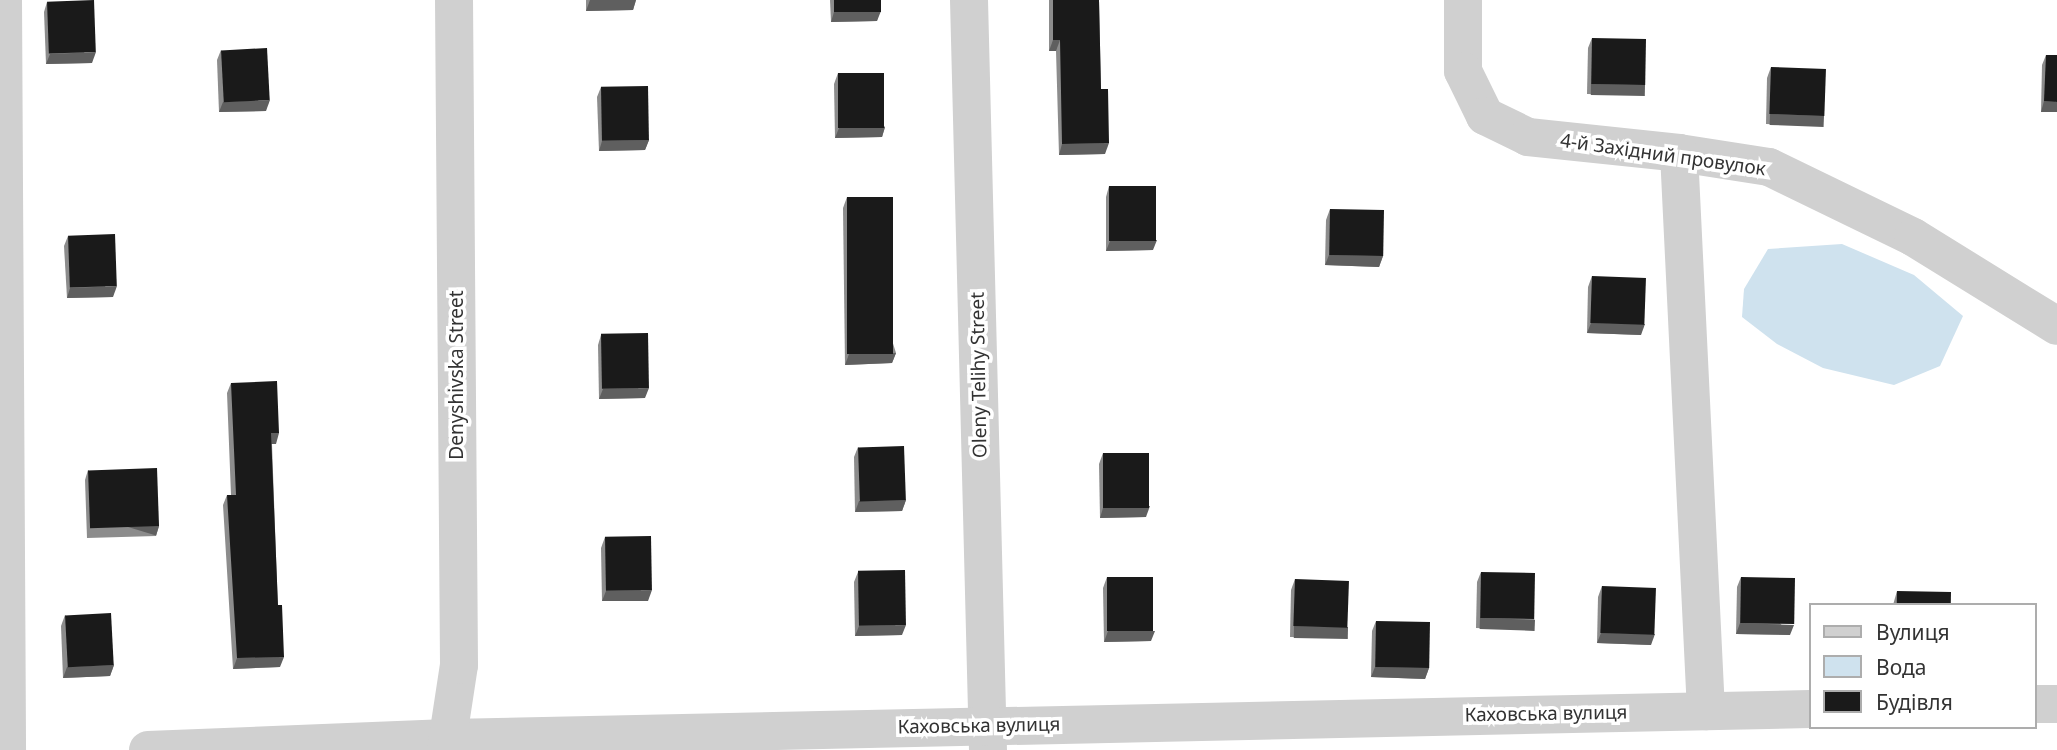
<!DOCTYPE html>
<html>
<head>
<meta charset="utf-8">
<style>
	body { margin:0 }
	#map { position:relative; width:2057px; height:750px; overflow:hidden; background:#fff; font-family:"Noto Sans",sans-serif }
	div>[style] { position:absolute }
	.water>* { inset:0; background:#cfe2ee }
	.minor>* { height:38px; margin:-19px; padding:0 19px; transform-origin:19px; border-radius:19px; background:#d0d0d0 }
	.wall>* { inset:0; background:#8c8c8c }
	.shaded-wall>* { inset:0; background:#5f5f5f; transform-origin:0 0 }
	.building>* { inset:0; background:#1a1a1a; transform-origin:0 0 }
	span { translate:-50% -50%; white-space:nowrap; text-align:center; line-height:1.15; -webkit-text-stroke:7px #fff; paint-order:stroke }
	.street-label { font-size:19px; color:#333 }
	.legend { position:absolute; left:1809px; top:603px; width:228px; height:126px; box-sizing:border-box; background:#fff; border:2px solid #adadad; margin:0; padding:9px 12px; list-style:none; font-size:21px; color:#333 }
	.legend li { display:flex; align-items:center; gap:14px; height:35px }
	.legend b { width:35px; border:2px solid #adadad }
</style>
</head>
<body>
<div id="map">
	<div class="water">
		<div style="clip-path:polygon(1842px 244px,1914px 275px,1963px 316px,1940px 366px,1894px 385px,1823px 368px,1777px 344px,1742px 317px,1744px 289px,1768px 249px)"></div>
	</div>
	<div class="minor">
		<div style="left:3px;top:0;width:750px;rotate:89.69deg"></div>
		<div style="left:969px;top:0;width:750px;rotate:88.55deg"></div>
		<div style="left:1463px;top:0;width:71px;rotate:90deg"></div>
		<div style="left:1463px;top:71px;width:50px;rotate:63.9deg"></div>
		<div style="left:1485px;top:116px;width:48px;rotate:26deg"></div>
		<div style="left:1528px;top:137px;width:152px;rotate:6deg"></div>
		<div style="left:1679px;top:153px;width:91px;rotate:8.8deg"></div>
		<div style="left:1769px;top:167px;width:160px;rotate:25.9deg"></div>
		<div style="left:1913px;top:237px;width:169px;rotate:31.7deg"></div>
		<div style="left:1679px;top:153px;width:559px;rotate:87.23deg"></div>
		<div style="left:2034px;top:704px;width:23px"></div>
		<div style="left:148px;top:750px;width:300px;rotate:-2.3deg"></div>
		<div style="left:448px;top:738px;width:1362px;rotate:-1.22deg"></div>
		<div style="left:446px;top:750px;width:86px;rotate:-81.3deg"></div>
		<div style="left:459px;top:665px;width:665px;rotate:-90.43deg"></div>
	</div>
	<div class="wall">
		<div style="clip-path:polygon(586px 0,636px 0,633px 10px,586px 11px)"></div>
		<div style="clip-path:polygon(830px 0,881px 0,877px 21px,831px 22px)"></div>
		<div style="clip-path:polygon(1049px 0,1099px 0,1101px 89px,1105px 154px,1059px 155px,1056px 51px,1049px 51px)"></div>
		<div style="clip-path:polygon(47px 2px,92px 63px,46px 64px,44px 12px)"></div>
		<div style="clip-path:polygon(1592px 38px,1645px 85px,1641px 95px,1587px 94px,1588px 48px)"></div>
		<div style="clip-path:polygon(221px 50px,266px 111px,219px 112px,217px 60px)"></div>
		<div style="clip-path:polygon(2046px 55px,2057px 112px,2041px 112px,2042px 65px)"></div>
		<div style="clip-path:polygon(1771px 67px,1824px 116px,1821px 126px,1766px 124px,1767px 78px)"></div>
		<div style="clip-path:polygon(838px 73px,885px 127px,882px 137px,835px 138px,834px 84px)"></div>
		<div style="clip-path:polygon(601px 87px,649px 140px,645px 150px,599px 151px,597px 97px)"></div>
		<div style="clip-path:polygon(1109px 186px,1153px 250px,1106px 251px,1106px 197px)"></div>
		<div style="clip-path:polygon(847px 197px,896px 353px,892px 363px,845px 365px,843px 208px)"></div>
		<div style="clip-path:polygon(1330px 209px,1383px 256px,1379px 267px,1325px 265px,1326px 220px)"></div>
		<div style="clip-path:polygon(68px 236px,113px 297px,67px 298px,64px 246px)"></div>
		<div style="clip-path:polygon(1592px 276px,1641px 335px,1587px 333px,1588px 287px)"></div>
		<div style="clip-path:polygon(601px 335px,645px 398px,599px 399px,598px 345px)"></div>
		<div style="clip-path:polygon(231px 383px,276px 444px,272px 444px,280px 667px,233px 669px,223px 505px,227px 495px,231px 495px,227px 393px)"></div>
		<div style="clip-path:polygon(858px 447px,906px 500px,902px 511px,855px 512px,854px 457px)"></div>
		<div style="clip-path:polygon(1103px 453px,1146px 517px,1100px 518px,1099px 464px)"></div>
		<div style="clip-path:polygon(88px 470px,159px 526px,156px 536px,87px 538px,85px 480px)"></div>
		<div style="clip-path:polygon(605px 537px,648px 601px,602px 601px,601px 548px)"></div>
		<div style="clip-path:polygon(858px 572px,902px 635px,855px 636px,854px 582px)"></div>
		<div style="clip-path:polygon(1481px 572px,1535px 620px,1531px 630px,1476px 628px,1477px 582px)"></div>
		<div style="clip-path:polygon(1107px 577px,1151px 641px,1104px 642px,1103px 588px)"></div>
		<div style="clip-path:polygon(1741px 577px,1790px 635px,1736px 634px,1737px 587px)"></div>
		<div style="clip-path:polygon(1295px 579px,1344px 638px,1290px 637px,1291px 590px)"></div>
		<div style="clip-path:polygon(1602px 586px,1651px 645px,1597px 643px,1598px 597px)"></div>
		<div style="clip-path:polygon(1897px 591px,1950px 605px,1893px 605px)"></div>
		<div style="clip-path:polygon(65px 615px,114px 665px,110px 676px,63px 678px,61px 626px)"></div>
		<div style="clip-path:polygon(1376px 621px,1429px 668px,1425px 679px,1371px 677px,1372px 631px)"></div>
	</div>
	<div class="shaded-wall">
		<div style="clip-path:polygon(590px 0,636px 0,633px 10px,586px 11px)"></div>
		<div style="clip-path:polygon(881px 11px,877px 21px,831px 22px,834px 12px)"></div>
		<div style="clip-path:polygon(1053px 40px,1060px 40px,1056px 51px,1049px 51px)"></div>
		<div style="clip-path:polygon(96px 52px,92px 63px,46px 64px,50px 54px)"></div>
		<div style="left:1591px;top:84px;width:54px;height:11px;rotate:1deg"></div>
		<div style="clip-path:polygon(270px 100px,266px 111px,219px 112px,223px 102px)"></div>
		<div style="clip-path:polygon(2044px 101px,2057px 102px,2057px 112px,2041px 112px)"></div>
		<div style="left:1770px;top:114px;width:54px;height:11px;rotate:2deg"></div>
		<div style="clip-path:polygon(885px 127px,882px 137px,835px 138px,839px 128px)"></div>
		<div style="clip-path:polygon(649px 140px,645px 150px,599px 151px,602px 141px)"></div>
		<div style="clip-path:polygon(1109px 143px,1105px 154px,1059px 155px,1062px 144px)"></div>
		<div style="clip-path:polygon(1157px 240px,1153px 250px,1106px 251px,1110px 241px)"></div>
		<div style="clip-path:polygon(1329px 255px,1383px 256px,1379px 267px,1325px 265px)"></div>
		<div style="clip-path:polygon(117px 286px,113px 297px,67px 298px,70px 288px)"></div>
		<div style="clip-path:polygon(1591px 323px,1645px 324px,1641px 335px,1587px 333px)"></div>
		<div style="clip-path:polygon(896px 353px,892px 363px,845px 365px,849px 354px)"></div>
		<div style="clip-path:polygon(649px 388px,645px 398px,599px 399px,603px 389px)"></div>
		<div style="clip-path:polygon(271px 433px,279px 433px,276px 444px,267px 444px)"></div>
		<div style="clip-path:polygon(906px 500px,902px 511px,855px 512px,859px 501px)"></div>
		<div style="clip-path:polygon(1150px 506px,1146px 517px,1100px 518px,1103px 508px)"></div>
		<div style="left:159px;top:526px;width:10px;height:69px;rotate:107deg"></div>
		<div style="clip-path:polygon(652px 590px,648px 601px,602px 601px,606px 591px)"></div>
		<div style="left:1480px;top:618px;width:55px;height:11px;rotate:2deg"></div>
		<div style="clip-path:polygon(1740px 623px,1794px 625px,1790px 635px,1736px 634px)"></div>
		<div style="clip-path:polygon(906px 625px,902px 635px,855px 636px,859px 626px)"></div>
		<div style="left:1294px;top:626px;width:54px;height:12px;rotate:1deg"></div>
		<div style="clip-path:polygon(1108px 631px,1155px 631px,1151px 641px,1104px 642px)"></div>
		<div style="clip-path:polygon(1601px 633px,1655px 634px,1651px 645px,1597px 643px)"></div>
		<div style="clip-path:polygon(284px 657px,280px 667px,233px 669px,237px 658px)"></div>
		<div style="clip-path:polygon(114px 665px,110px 676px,63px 678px,67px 667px)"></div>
		<div style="clip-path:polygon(1375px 667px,1429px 668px,1425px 679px,1371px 677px)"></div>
	</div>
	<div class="building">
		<div style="left:94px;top:0;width:52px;height:47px;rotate:88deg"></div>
		<div style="left:834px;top:0;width:47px;height:12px"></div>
		<div style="clip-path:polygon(1053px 0,1099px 0,1101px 89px,1108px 89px,1109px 143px,1062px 144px,1060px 40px,1053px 40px)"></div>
		<div style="left:1592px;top:38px;width:54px;height:46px;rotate:1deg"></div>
		<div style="left:267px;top:48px;width:52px;height:46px;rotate:87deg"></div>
		<div style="clip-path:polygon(2046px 55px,2057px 55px,2057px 102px,2044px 101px)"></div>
		<div style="left:1771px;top:67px;width:55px;height:47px;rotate:2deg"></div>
		<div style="left:838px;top:73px;width:46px;height:55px"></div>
		<div style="left:648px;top:86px;width:54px;height:47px;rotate:89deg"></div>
		<div style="left:1109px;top:186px;width:47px;height:55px"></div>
		<div style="left:847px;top:197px;width:46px;height:157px"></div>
		<div style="left:1330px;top:209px;width:54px;height:46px;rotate:1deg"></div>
		<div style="left:115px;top:234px;width:52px;height:47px;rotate:88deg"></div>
		<div style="left:1592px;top:276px;width:54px;height:47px;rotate:2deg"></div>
		<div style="left:648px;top:333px;width:55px;height:47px;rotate:89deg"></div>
		<div style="clip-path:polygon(277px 381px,279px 433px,271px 433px,278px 605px,282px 605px,284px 657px,237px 658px,227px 495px,236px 495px,231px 383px)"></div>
		<div style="left:904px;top:446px;width:54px;height:46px;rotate:88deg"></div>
		<div style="left:1103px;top:453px;width:46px;height:55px"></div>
		<div style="left:157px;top:468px;width:58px;height:69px;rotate:88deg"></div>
		<div style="left:651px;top:536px;width:54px;height:46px;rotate:89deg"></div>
		<div style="left:905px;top:570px;width:55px;height:47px;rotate:89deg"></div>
		<div style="left:1481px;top:572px;width:54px;height:46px;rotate:1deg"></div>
		<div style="left:1107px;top:577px;width:46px;height:54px"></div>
		<div style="left:1741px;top:577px;width:54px;height:46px;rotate:1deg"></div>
		<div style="left:1295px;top:579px;width:54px;height:47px;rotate:2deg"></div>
		<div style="left:1602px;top:586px;width:54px;height:47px;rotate:2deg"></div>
		<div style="left:1897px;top:591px;width:54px;height:14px;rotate:1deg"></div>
		<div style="left:111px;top:613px;width:52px;height:46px;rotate:87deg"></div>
		<div style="left:1376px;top:621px;width:54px;height:46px;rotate:1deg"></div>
	</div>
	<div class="street-label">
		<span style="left:1663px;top:155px;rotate:8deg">4-й Західний провулок</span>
		<span style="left:457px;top:375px;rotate:-90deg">Denyshivska Street</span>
		<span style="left:979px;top:375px;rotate:-91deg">Oleny Telihy Street</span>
		<span style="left:1546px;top:714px;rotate:-1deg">Каховська вулиця</span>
		<span style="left:979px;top:726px;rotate:-1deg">Каховська вулиця</span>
	</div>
	<ul class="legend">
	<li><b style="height:9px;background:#d0d0d0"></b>Вулиця</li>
	<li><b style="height:19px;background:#cfe2ee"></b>Вода</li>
	<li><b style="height:19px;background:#1a1a1a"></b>Будівля</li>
	</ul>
</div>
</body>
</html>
